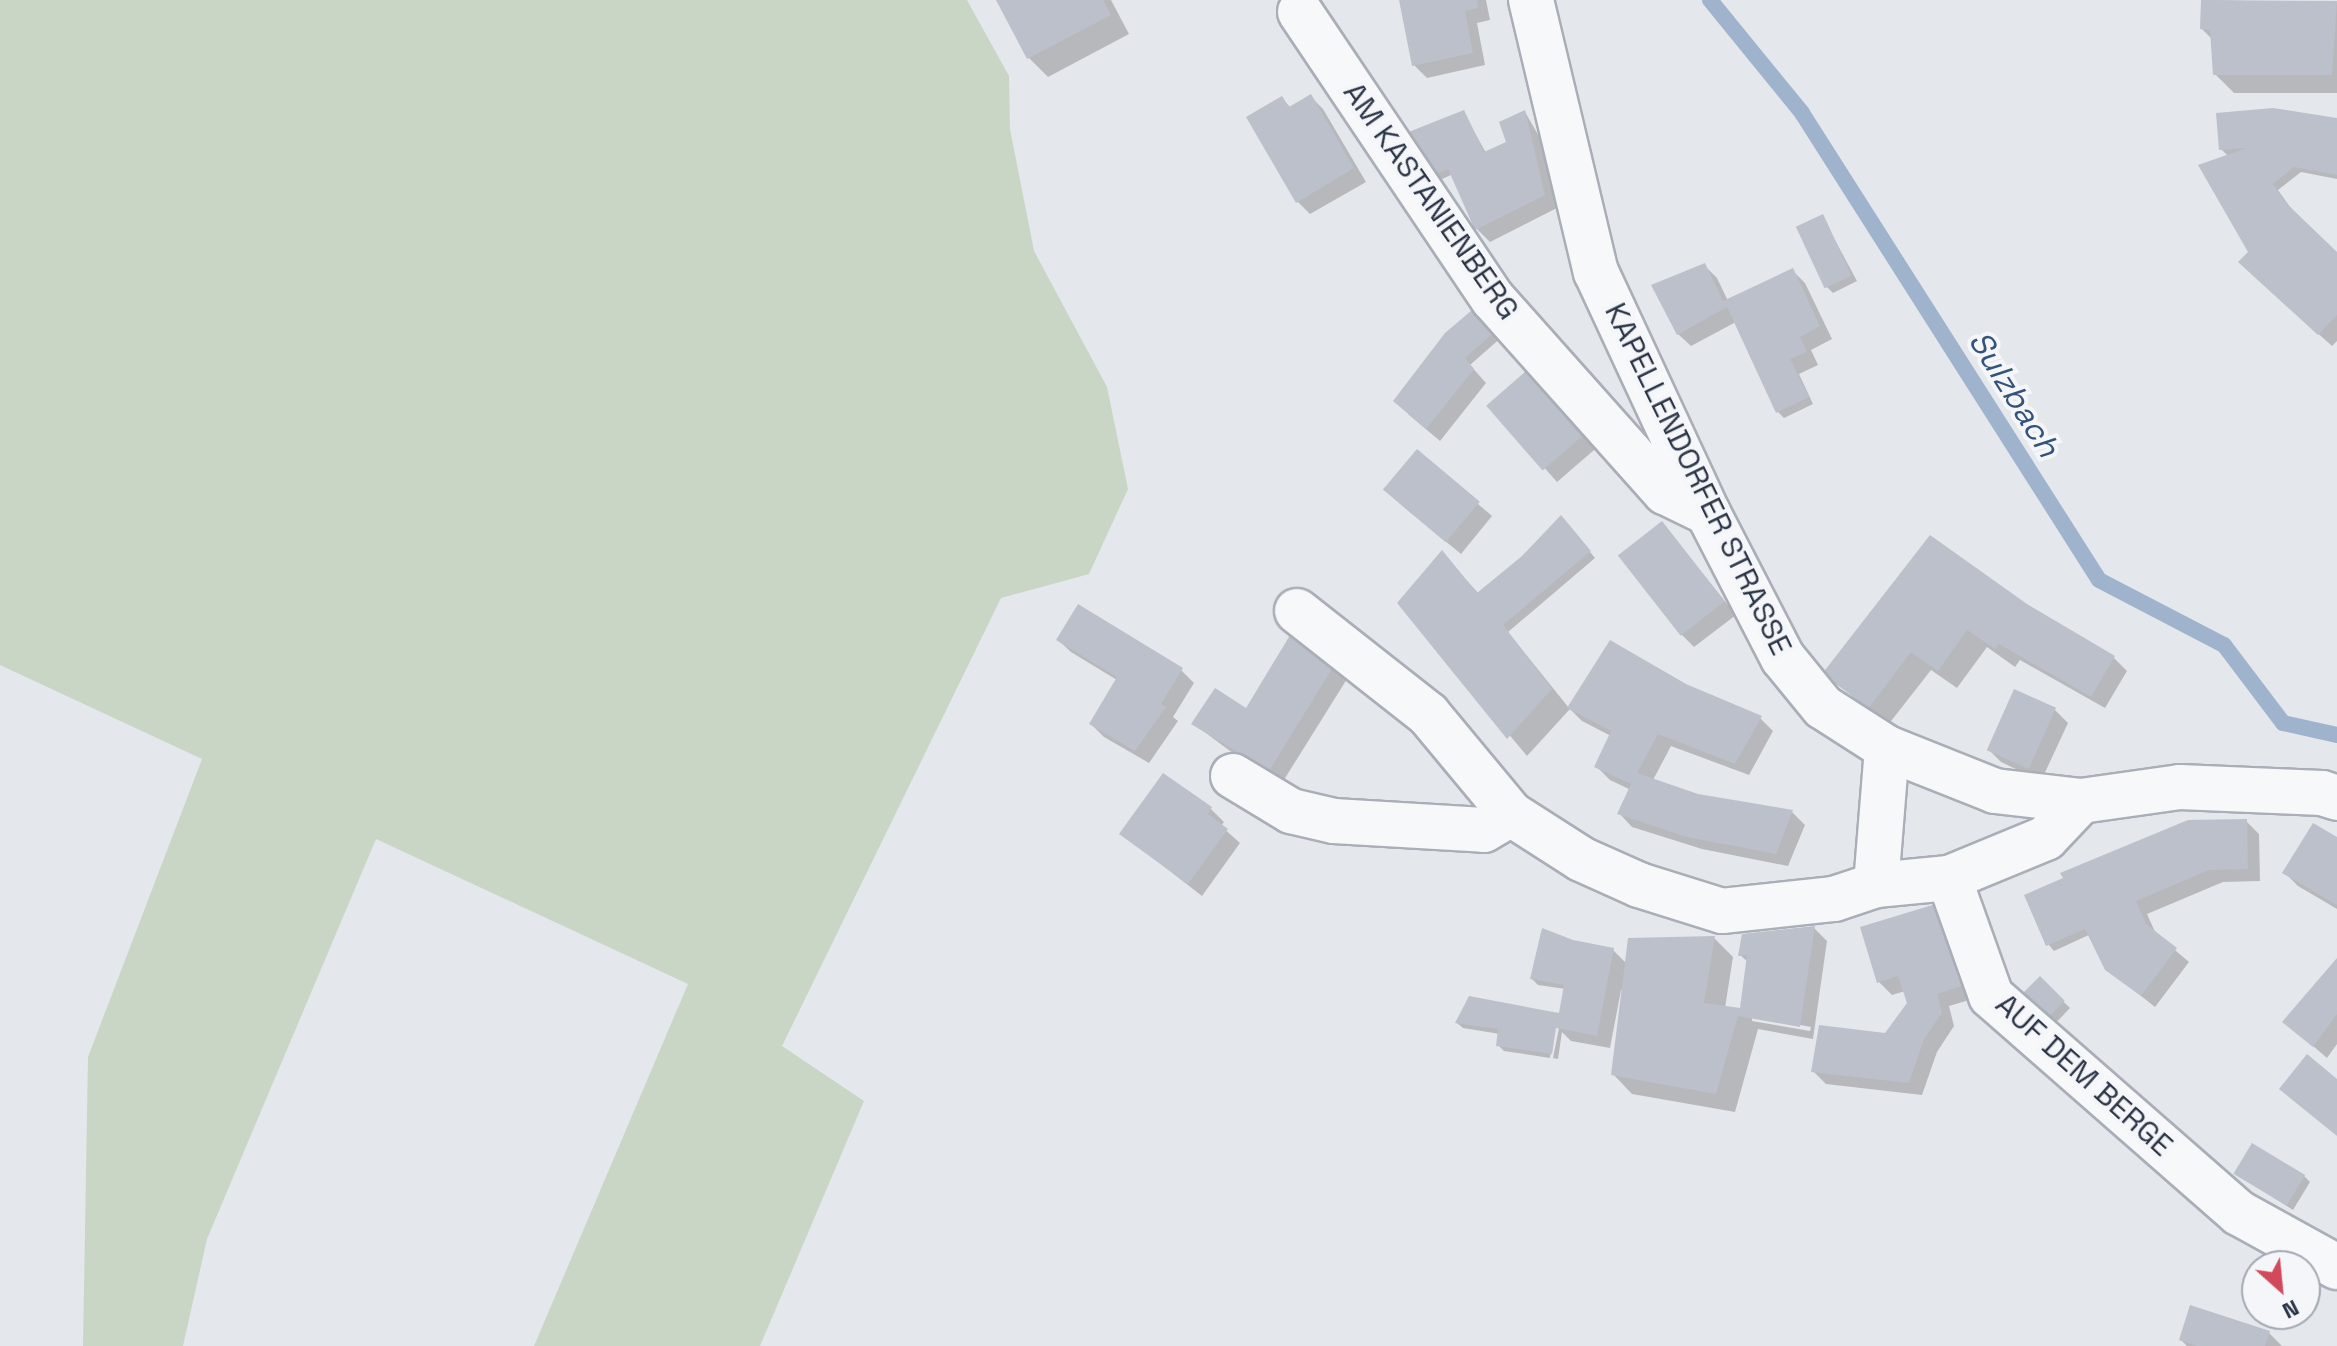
<!DOCTYPE html>
<html>
<head>
<meta charset="utf-8">
<style>
	body { margin:0 }
	#map { position:relative; width:2337px; height:1346px; overflow:hidden; background:#e4e7ec; font-family:"Space Grotesk",sans-serif }
	div>[style] { position:absolute }
	.green>* { inset:0; background:#c9d6c5 }
	.shadow>* { inset:0; background:#0003 }
	.stream>* { height:16px; margin:-8px; padding:0 8px; transform-origin:8px; border-radius:8px; background:#9fb4cc }
	.building>* { inset:0; background:#bbc0ca; transform-origin:0 0 }
	.roads { filter:drop-shadow(2px 0 #a9aeb7) drop-shadow(-2px 0 #a9aeb7) drop-shadow(0 2px #a9aeb7) drop-shadow(0 -2px #a9aeb7) }
	.minor>* { height:44px; margin:-22px; padding:0 22px; transform-origin:22px; border-radius:22px; background:#f7f8fa }
	span { translate:-50% -50%; white-space:nowrap; text-align:center; line-height:1.15; -webkit-text-stroke:8px #f4f6f9; paint-order:stroke }
	.street-label { font-size:30px; color:#2b3445 }
	.water-label { font-size:32px; color:#34527a; font-style:italic }
	.north { position:absolute; left:2241px; top:1250px; width:80px; height:80px; box-sizing:border-box; background:#f4f6f9; border:2px solid #a4a8b1; border-radius:50%; rotate:153deg; font-size:22px; font-weight:700; line-height:32px; text-align:center; color:#2b3445 }
	.north::after { content:''; display:block; margin:auto; width:28px; height:36px; background:#d1495b; clip-path:polygon(50% 0,100% 100%,50% 72%,0 100%) }
</style>
</head>
<body>
<div id="map">
	<div class="green">
		<div style="clip-path:polygon(0 0,967px 0,1009px 76px,1010px 129px,1034px 251px,1107px 387px,1128px 489px,1089px 574px,1001px 598px,782px 1046px,864px 1101px,760px 1346px,534px 1346px,688px 984px,376px 839px,207px 1239px,183px 1346px,83px 1346px,88px 1057px,202px 759px,0 665px)"></div>
	</div>
	<div class="shadow">
		<div style="clip-path:polygon(998px 0,1111px 0,1129px 34px,1048px 77px,1029px 58px)"></div>
		<div style="clip-path:polygon(1401px 0,1486px 0,1490px 20px,1477px 23px,1485px 65px,1427px 78px,1414px 65px)"></div>
		<div style="clip-path:polygon(2203px 0,2337px 3px,2337px 93px,2234px 93px,2215px 74px,2212px 39px,2202px 29px)"></div>
		<div style="clip-path:polygon(1310px 96px,1323px 109px,1366px 182px,1310px 214px,1298px 202px,1282px 99px,1291px 108px)"></div>
		<div style="clip-path:polygon(1525px 112px,1544px 145px,1557px 208px,1490px 242px,1477px 229px,1453px 174px,1440px 180px,1434px 174px,1464px 113px,1486px 153px,1509px 143px)"></div>
		<div style="clip-path:polygon(2337px 120px,2337px 179px,2301px 172px,2278px 190px,2297px 217px,2337px 255px,2337px 341px,2332px 346px,2253px 275px,2229px 157px,2221px 149px)"></div>
		<div style="clip-path:polygon(1822px 216px,1857px 281px,1833px 293px,1827px 287px)"></div>
		<div style="clip-path:polygon(1704px 265px,1717px 278px,1728px 301px,1792px 270px,1805px 283px,1832px 339px,1811px 350px,1818px 365px,1799px 374px,1813px 404px,1784px 418px,1778px 412px,1736px 322px,1691px 346px,1678px 334px)"></div>
		<div style="clip-path:polygon(1478px 308px,1503px 336px,1470px 365px,1486px 383px,1440px 441px,1408px 414px)"></div>
		<div style="clip-path:polygon(1546px 381px,1601px 444px,1557px 482px,1489px 405px)"></div>
		<div style="clip-path:polygon(1417px 452px,1492px 516px,1461px 554px,1399px 503px)"></div>
		<div style="clip-path:polygon(1662px 523px,1736px 615px,1694px 647px,1681px 634px)"></div>
		<div style="clip-path:polygon(1567px 524px,1595px 558px,1508px 632px,1569px 708px,1685px 686px,1760px 718px,1773px 731px,1749px 775px,1671px 746px,1653px 780px,1697px 796px,1792px 812px,1805px 825px,1788px 866px,1702px 849px,1632px 827px,1620px 814px,1631px 790px,1610px 780px,1597px 767px,1611px 736px,1582px 721px,1570px 709px,1527px 756px,1399px 603px,1442px 553px,1479px 594px)"></div>
		<div style="clip-path:polygon(2025px 605px,2114px 658px,2127px 671px,2105px 708px,2020px 660px,2015px 667px,1987px 647px,1957px 688px,1931px 670px,1888px 725px,1825px 674px)"></div>
		<div style="clip-path:polygon(1058px 640px,1181px 670px,1194px 683px,1173px 717px,1178px 721px,1149px 763px,1104px 737px,1091px 724px,1117px 680px,1071px 652px)"></div>
		<div style="clip-path:polygon(1334px 666px,1347px 679px,1282px 783px,1238px 757px,1194px 724px,1246px 710px)"></div>
		<div style="clip-path:polygon(2015px 692px,2055px 710px,2068px 723px,2041px 781px,2001px 762px,1988px 749px)"></div>
		<div style="clip-path:polygon(1164px 775px,1211px 809px,1224px 822px,1221px 826px,1240px 843px,1202px 896px,1122px 834px)"></div>
		<div style="clip-path:polygon(2246px 821px,2259px 834px,2260px 881px,2223px 882px,2147px 914px,2156px 934px,2189px 962px,2155px 1007px,2106px 968px,2091px 934px,2054px 951px,2048px 944px)"></div>
		<div style="clip-path:polygon(2337px 839px,2337px 909px,2298px 886px,2285px 873px)"></div>
		<div style="clip-path:polygon(1938px 905px,1976px 998px,1949px 1006px,1954px 1026px,1937px 1052px,1922px 1095px,1826px 1084px,1813px 1071px,1886px 1035px,1909px 1004px,1905px 991px,1892px 995px,1879px 982px)"></div>
		<div style="clip-path:polygon(evenodd,1814px 928px,1827px 941px,1813px 1039px,1758px 1029px,1735px 1112px,1632px 1094px,1613px 1074px,1624px 990px,1621px 990px,1610px 1048px,1571px 1041px,1562px 1032px,1558px 1059px,1553px 1058px,1559px 1028px,1555px 1024px,1550px 1058px,1504px 1051px,1498px 1045px,1500px 1034px,1463px 1028px,1457px 1023px,1560px 1017px,1566px 989px,1538px 985px,1532px 979px,1572px 942px,1613px 950px,1627px 964px,1714px 938px,1733px 957px,1725px 1008px,1741px 1010px,1748px 962px,1740px 955px,1814px 928px,1752px 1016px,1811px 1027px,1810px 1031px,1752px 1021px,1752px 1016px)"></div>
		<div style="clip-path:polygon(2337px 960px,2337px 1044px,2327px 1058px,2285px 1022px)"></div>
		<div style="clip-path:polygon(2040px 979px,2070px 1008px,2050px 1029px)"></div>
		<div style="clip-path:polygon(2237px 1174px,2304px 1176px,2310px 1182px,2293px 1210px)"></div>
		<div style="clip-path:polygon(2269px 1333px,2282px 1346px,2187px 1346px,2181px 1340px)"></div>
	</div>
	<div class="stream">
		<div style="left:1710px;top:0;width:146px;rotate:50.8deg"></div>
		<div style="left:1802px;top:113px;width:553px;rotate:57.54deg"></div>
		<div style="left:2099px;top:580px;width:141px;rotate:27.5deg"></div>
		<div style="left:2224px;top:645px;width:98px;rotate:52.9deg"></div>
		<div style="left:2283px;top:723px;width:55px;rotate:12.5deg"></div>
	</div>
	<div class="building">
		<div style="clip-path:polygon(996px 0,1103px 0,1111px 15px,1027px 59px)"></div>
		<div style="clip-path:polygon(1399px 0,1477px 0,1478px 8px,1465px 11px,1473px 53px,1412px 66px)"></div>
		<div style="clip-path:polygon(2201px 0,2337px 1px,2332px 75px,2213px 75px,2210px 30px,2200px 29px)"></div>
		<div style="clip-path:polygon(1311px 94px,1354px 168px,1296px 203px,1246px 117px,1282px 96px,1289px 107px)"></div>
		<div style="clip-path:polygon(2273px 108px,2337px 118px,2337px 175px,2294px 167px,2273px 184px,2286px 203px,2337px 252px,2337px 315px,2318px 335px,2238px 262px,2248px 252px,2198px 165px,2247px 148px,2219px 150px,2216px 113px)"></div>
		<div style="clip-path:polygon(1464px 110px,1484px 152px,1506px 142px,1499px 122px,1525px 110px,1545px 195px,1475px 230px,1448px 169px,1433px 175px,1406px 133px)"></div>
		<div style="left:1823px;top:214px;width:68px;height:30px;rotate:65deg"></div>
		<div style="clip-path:polygon(1705px 263px,1723px 301px,1793px 268px,1820px 326px,1800px 337px,1807px 352px,1790px 359px,1809px 397px,1776px 413px,1727px 307px,1677px 335px,1651px 285px)"></div>
		<div style="clip-path:polygon(1478px 305px,1498px 329px,1465px 358px,1474px 369px,1426px 429px,1393px 401px,1445px 333px)"></div>
		<div style="left:1533px;top:365px;width:86px;height:62px;rotate:49deg"></div>
		<div style="left:1417px;top:449px;width:82px;height:53px;rotate:40deg"></div>
		<div style="clip-path:polygon(1561px 515px,1591px 551px,1503px 625px,1552px 689px,1507px 739px,1397px 603px,1442px 550px,1477px 593px,1522px 556px)"></div>
		<div style="left:1662px;top:521px;width:102px;height:56px;rotate:52deg"></div>
		<div style="clip-path:polygon(1930px 535px,2027px 604px,2115px 656px,2091px 697px,1999px 644px,1995px 649px,1967px 630px,1938px 671px,1911px 652px,1869px 708px,1822px 674px)"></div>
		<div style="clip-path:polygon(1078px 604px,1183px 668px,1161px 704px,1166px 707px,1135px 751px,1089px 724px,1117px 677px,1056px 640px)"></div>
		<div style="clip-path:polygon(1292px 632px,1335px 664px,1269px 771px,1191px 724px,1215px 688px,1246px 708px)"></div>
		<div style="clip-path:polygon(1610px 640px,1686px 684px,1762px 716px,1735px 764px,1658px 734px,1637px 773px,1698px 794px,1793px 810px,1776px 854px,1687px 837px,1617px 814px,1631px 784px,1594px 767px,1611px 731px,1567px 708px)"></div>
		<div style="left:2014px;top:689px;width:46px;height:67px;rotate:24deg"></div>
		<div style="clip-path:polygon(1163px 773px,1212px 807px,1208px 814px,1228px 829px,1188px 884px,1119px 834px)"></div>
		<div style="clip-path:polygon(2247px 819px,2248px 869px,2209px 870px,2136px 901px,2146px 924px,2177px 948px,2141px 996px,2105px 970px,2085px 929px,2046px 946px,2024px 895px,2063px 878px,2060px 873px,2188px 820px)"></div>
		<div style="clip-path:polygon(2313px 823px,2337px 837px,2337px 905px,2282px 873px)"></div>
		<div style="clip-path:polygon(1939px 903px,1964px 985px,1937px 994px,1942px 1013px,1924px 1039px,1909px 1083px,1811px 1072px,1819px 1025px,1885px 1033px,1907px 1003px,1898px 976px,1877px 983px,1860px 927px)"></div>
		<div style="clip-path:polygon(1815px 926px,1800px 1027px,1738px 1016px,1716px 1094px,1611px 1075px,1628px 938px,1715px 936px,1704px 1003px,1740px 1008px,1747px 955px,1738px 956px,1742px 934px)"></div>
		<div style="clip-path:polygon(1542px 928px,1573px 940px,1614px 948px,1597px 1036px,1556px 1028px,1552px 1054px,1496px 1046px,1498px 1029px,1455px 1023px,1469px 996px,1559px 1013px,1564px 985px,1530px 979px)"></div>
		<div style="clip-path:polygon(2337px 958px,2337px 1014px,2313px 1047px,2282px 1022px)"></div>
		<div style="left:2040px;top:976px;width:35px;height:33px;rotate:45deg"></div>
		<div style="clip-path:polygon(2307px 1054px,2337px 1079px,2337px 1136px,2279px 1089px)"></div>
		<div style="left:2252px;top:1143px;width:62px;height:36px;rotate:31deg"></div>
		<div style="clip-path:polygon(2190px 1305px,2270px 1331px,2265px 1346px,2197px 1346px,2179px 1340px)"></div>
	</div>
	<div class="roads">
		<div class="minor">
			<div style="left:1531px;top:0;width:280px;rotate:76.6deg"></div>
			<div style="left:1596px;top:272px;width:266px;rotate:65.1deg"></div>
			<div style="left:1708px;top:513px;width:163px;rotate:62.7deg"></div>
			<div style="left:1783px;top:658px;width:63px;rotate:50.8deg"></div>
			<div style="left:1823px;top:707px;width:76px;rotate:32.6deg"></div>
			<div style="left:1887px;top:748px;width:116px;rotate:21.7deg"></div>
			<div style="left:1995px;top:791px;width:87px;rotate:6.6deg"></div>
			<div style="left:2081px;top:801px;width:100px;rotate:-8deg"></div>
			<div style="left:2180px;top:787px;width:142px;rotate:2.4deg"></div>
			<div style="left:2322px;top:793px;width:16px;rotate:18deg"></div>
			<div style="left:1300px;top:12px;width:346px;rotate:56.1deg"></div>
			<div style="left:1493px;top:299px;width:259px;rotate:48.3deg"></div>
			<div style="left:1665px;top:492px;width:48px;rotate:26deg"></div>
			<div style="left:1297px;top:611px;width:167px;rotate:38.2deg"></div>
			<div style="left:1428px;top:714px;width:130px;rotate:50.3deg"></div>
			<div style="left:1511px;top:814px;width:83px;rotate:32.7deg"></div>
			<div style="left:1581px;top:859px;width:64px;rotate:24.1deg"></div>
			<div style="left:1639px;top:885px;width:87px;rotate:17.4deg"></div>
			<div style="left:1722px;top:911px;width:113px;rotate:-6.1deg"></div>
			<div style="left:1834px;top:899px;width:44px;rotate:-18.4deg"></div>
			<div style="left:1876px;top:885px;width:137px;rotate:-85.4deg"></div>
			<div style="left:1233px;top:776px;width:68px;rotate:31.1deg"></div>
			<div style="left:1291px;top:811px;width:44px;rotate:13.1deg"></div>
			<div style="left:1334px;top:821px;width:150px;rotate:3.4deg"></div>
			<div style="left:1484px;top:830px;width:31px;rotate:-31deg"></div>
			<div style="left:1949px;top:878px;width:105px;rotate:-22.4deg"></div>
			<div style="left:2046px;top:838px;width:51px;rotate:-46.6deg"></div>
			<div style="left:1876px;top:885px;width:73px;rotate:-5.5deg"></div>
			<div style="left:1949px;top:878px;width:125px;rotate:70.4deg"></div>
			<div style="left:1991px;top:996px;width:330px;rotate:41.2deg"></div>
			<div style="left:2239px;top:1213px;width:112px;rotate:28.9deg"></div>
		</div>
	</div>
	<div class="street-label">
		<span style="left:1431px;top:201px;rotate:55deg">AM KASTANIENBERG</span>
		<span style="left:1698px;top:479px;rotate:64deg">KAPELLENDORFER STRASSE</span>
		<span style="left:2084px;top:1075px;rotate:42deg">AUF DEM BERGE</span>
	</div>
	<div class="water-label">
		<span style="left:2014px;top:394px;rotate:58deg">Sulzbach</span>
	</div>
	<div class="north">N</div>
</div>
</body>
</html>
